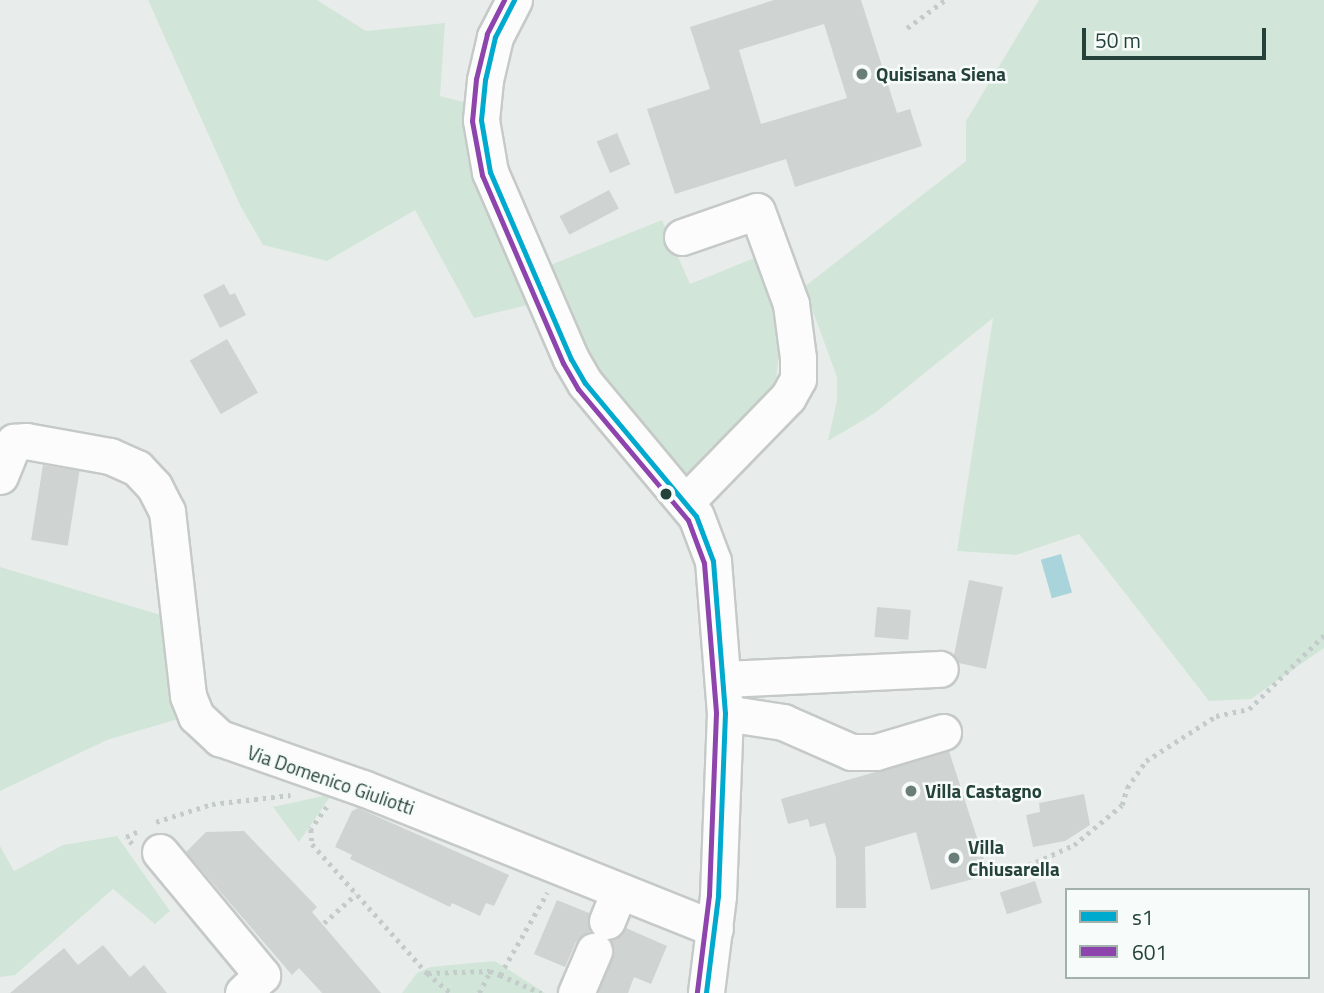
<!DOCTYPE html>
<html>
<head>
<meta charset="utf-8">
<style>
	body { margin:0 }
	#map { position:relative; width:1324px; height:993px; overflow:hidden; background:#e8edeb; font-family:"Titillium Web",sans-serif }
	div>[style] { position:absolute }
	.green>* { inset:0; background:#d1e6d8 }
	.water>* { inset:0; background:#a9d4db; transform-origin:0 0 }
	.building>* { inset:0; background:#cfd4d2; transform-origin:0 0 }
	.path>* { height:4.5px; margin-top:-2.25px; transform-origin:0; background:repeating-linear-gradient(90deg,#c3ccca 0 3.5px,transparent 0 8.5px) }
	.roads { filter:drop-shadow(2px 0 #c5cac8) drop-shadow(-2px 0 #c5cac8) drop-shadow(0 2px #c5cac8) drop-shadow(0 -2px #c5cac8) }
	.minor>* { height:35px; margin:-17.5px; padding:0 17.5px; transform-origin:17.5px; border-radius:17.5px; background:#fcfcfc }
	.bus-1>* { height:5px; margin:-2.5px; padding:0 2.5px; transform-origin:2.5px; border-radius:2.5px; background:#00a9ce }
	.bus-2>* { height:5px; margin:-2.5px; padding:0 2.5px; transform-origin:2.5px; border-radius:2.5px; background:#8e44ad }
	.dots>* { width:19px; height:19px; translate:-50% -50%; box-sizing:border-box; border:4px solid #f7fbf9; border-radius:50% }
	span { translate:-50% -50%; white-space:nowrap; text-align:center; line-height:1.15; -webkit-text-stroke:5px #f7fbf9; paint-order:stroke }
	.poi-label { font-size:19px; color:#24423a; font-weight:700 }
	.left { translate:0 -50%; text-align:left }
	.street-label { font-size:19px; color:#24423a }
	.legend { position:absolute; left:1065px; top:888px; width:245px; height:91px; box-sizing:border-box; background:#f7fbf9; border:2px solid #a3b1ad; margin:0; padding:9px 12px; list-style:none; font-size:21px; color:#24423a }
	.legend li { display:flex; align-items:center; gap:14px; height:35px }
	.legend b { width:35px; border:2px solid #a3b1ad }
	.scale { position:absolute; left:1082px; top:28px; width:184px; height:32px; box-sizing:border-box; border:4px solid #24423a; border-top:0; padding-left:9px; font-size:21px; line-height:24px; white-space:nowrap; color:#24423a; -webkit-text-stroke:5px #f7fbf9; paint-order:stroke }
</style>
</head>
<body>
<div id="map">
	<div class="green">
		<div style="clip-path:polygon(148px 0,317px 0,366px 31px,445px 23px,440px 96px,467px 103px,464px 134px,469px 164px,528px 305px,474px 318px,415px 210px,327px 261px,263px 245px,241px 207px)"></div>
		<div style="clip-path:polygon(1039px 0,1324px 0,1324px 648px,1251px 699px,1209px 701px,1079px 534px,1016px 555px,957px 551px,993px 318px,875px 413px,828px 441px,837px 400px,837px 377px,804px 287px,966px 161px,966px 121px)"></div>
		<div style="clip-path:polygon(662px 220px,690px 284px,762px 255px,781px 330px,775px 394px,743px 433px,686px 473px,616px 392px,581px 343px,548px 266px)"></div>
		<div style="clip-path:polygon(0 567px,164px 616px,185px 717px,107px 740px,0 791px)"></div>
		<div style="clip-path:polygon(332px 794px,299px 842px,273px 807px)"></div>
		<div style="clip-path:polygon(117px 836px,170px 911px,155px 924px,113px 889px,15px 975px,0 977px,0 846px,14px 871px,63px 845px)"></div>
		<div style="clip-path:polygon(495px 961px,545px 993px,402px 993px,417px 973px,430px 967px)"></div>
	</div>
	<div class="water">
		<div style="left:1061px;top:554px;width:40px;height:21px;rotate:74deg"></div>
	</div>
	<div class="building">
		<div style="clip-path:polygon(evenodd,774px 0,861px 0,897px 113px,910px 109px,922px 146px,795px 187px,786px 159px,675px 194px,647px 109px,710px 89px,690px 27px,774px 0,824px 24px,847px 98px,761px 124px,739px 50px,824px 24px)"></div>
		<div style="left:617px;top:133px;width:34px;height:22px;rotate:67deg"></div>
		<div style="left:609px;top:190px;width:21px;height:56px;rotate:62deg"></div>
		<div style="clip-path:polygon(224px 284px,230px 295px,235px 293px,246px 315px,220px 328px,203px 295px)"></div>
		<div style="left:227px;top:339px;width:62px;height:43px;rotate:60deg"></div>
		<div style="left:43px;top:465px;width:37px;height:76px;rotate:9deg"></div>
		<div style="clip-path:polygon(969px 580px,1003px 587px,986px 669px,959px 663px,954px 655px)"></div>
		<div style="left:877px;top:607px;width:34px;height:30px;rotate:5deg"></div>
		<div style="clip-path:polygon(949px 751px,989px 875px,931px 890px,916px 832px,865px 847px,866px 908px,836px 908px,836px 858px,825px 823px,810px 827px,808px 819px,788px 824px,781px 799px)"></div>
		<div style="clip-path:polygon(1084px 794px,1090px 825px,1065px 841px,1033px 847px,1026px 815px,1040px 812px,1039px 803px)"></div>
		<div style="clip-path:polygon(358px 808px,509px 875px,494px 906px,486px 903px,480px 916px,452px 903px,450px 907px,350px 859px,352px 855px,335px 847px,352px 811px)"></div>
		<div style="clip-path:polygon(244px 831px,317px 907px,312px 912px,381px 993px,322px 993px,299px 968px,292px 975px,186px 852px,206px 832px)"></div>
		<div style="left:1035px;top:881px;width:23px;height:37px;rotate:72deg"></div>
		<div style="clip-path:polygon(557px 900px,589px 913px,590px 931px,576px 942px,565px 967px,534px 954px)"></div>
		<div style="clip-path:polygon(626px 928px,667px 946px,651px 984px,634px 977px,628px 993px,598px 993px,613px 958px,611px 941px)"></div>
		<div style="clip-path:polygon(103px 945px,130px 977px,144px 965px,167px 993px,10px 993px,64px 948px,78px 965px)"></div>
	</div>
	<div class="path">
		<div style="left:907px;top:28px;width:47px;rotate:-36.4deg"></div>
		<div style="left:327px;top:807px;width:27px;rotate:126deg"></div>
		<div style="left:311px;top:829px;width:15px;rotate:86deg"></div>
		<div style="left:312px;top:844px;width:173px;rotate:48.3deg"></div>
		<div style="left:427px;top:973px;width:31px;rotate:40deg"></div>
		<div style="left:156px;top:822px;width:59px;rotate:-17.8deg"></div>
		<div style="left:212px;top:804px;width:79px;rotate:-6.6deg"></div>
		<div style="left:132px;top:844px;width:9px;rotate:-131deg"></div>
		<div style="left:126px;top:837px;width:14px;rotate:-25deg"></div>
		<div style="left:1005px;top:876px;width:76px;rotate:-24.2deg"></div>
		<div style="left:1074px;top:845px;width:62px;rotate:-39.8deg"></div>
		<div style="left:1122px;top:805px;width:18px;rotate:-74deg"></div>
		<div style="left:1127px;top:788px;width:33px;rotate:-55deg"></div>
		<div style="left:1146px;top:761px;width:83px;rotate:-32.7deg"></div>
		<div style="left:1216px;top:716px;width:34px;rotate:-12deg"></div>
		<div style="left:1249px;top:709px;width:105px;rotate:-44.6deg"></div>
		<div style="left:324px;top:923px;width:43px;rotate:-42.2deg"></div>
		<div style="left:428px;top:973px;width:62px;rotate:-1.8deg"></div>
		<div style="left:500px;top:975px;width:45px;rotate:23.7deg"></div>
		<div style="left:479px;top:993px;width:25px;rotate:-63deg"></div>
		<div style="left:490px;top:971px;width:11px;rotate:22deg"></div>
		<div style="left:500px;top:975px;width:95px;rotate:-60.2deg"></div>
	</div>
	<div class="roads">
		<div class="minor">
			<div style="left:514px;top:0;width:42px;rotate:117.2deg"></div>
			<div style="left:495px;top:37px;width:44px;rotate:103.1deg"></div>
			<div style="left:485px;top:80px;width:40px;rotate:95.7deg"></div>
			<div style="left:481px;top:120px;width:53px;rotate:80.2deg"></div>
			<div style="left:490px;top:172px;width:204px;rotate:66.6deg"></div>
			<div style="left:571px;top:359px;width:28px;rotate:60deg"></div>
			<div style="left:585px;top:383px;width:173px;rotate:50.2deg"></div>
			<div style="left:696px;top:516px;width:48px;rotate:69.3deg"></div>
			<div style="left:713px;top:561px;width:152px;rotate:85.5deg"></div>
			<div style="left:725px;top:713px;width:183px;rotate:92.2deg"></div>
			<div style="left:718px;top:896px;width:98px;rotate:97.1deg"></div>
			<div style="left:682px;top:237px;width:79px;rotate:-19.1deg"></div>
			<div style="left:757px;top:211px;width:99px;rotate:69.9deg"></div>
			<div style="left:791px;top:304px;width:54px;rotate:82.6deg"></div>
			<div style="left:798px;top:358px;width:21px;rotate:90deg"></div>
			<div style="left:798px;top:379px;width:21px;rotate:119deg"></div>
			<div style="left:788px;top:397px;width:146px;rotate:134.2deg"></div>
			<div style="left:0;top:476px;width:37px;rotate:-68deg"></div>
			<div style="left:14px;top:442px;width:12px;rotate:-5deg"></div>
			<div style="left:26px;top:441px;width:85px;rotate:10.1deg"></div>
			<div style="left:110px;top:456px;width:30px;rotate:24deg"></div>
			<div style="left:137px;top:468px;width:25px;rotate:47deg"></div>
			<div style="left:154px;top:486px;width:28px;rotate:63deg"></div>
			<div style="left:167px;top:511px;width:186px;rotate:83.5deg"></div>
			<div style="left:188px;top:696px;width:22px;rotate:68deg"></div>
			<div style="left:196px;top:716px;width:33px;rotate:43deg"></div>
			<div style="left:220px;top:738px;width:151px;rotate:19.3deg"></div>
			<div style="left:363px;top:788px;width:379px;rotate:21.8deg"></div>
			<div style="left:725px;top:679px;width:215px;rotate:-2.7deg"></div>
			<div style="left:725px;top:713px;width:59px;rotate:8.8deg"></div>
			<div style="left:783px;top:722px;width:74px;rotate:23.8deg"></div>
			<div style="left:851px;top:752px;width:25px"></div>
			<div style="left:876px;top:752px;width:70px;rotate:-16.6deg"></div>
			<div style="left:160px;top:852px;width:160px;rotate:50.3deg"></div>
			<div style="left:262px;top:975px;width:26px;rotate:137deg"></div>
			<div style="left:607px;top:921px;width:32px;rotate:-68deg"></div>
			<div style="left:576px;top:993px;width:46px;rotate:-66.8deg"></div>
		</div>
	</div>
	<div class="bus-1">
		<div style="left:514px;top:0;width:42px;rotate:117.2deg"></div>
		<div style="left:495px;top:37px;width:44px;rotate:103.1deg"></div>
		<div style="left:485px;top:80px;width:40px;rotate:95.7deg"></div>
		<div style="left:481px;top:120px;width:53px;rotate:80.2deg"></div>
		<div style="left:490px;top:172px;width:204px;rotate:66.6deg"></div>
		<div style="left:571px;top:359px;width:28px;rotate:60deg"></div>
		<div style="left:585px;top:383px;width:173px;rotate:50.2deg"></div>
		<div style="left:696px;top:516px;width:48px;rotate:69.3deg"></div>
		<div style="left:713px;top:561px;width:152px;rotate:85.5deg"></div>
		<div style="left:725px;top:713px;width:183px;rotate:92.2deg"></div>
		<div style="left:718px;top:896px;width:98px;rotate:97.1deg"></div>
	</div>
	<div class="bus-2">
		<div style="left:504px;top:0;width:38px;rotate:117deg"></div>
		<div style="left:487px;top:34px;width:46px;rotate:103.7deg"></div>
		<div style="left:476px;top:79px;width:42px;rotate:95.4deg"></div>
		<div style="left:472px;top:121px;width:55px;rotate:79.5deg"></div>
		<div style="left:482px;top:175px;width:205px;rotate:66.7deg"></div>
		<div style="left:563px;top:363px;width:30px;rotate:60deg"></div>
		<div style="left:578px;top:389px;width:171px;rotate:50deg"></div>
		<div style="left:688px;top:520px;width:46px;rotate:69.6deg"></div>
		<div style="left:704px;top:563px;width:150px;rotate:85.4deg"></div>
		<div style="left:716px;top:713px;width:182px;rotate:92.2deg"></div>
		<div style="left:709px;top:895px;width:98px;rotate:97.1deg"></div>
	</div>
	<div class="dots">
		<div style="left:862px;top:74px;background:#697e78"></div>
		<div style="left:666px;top:494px;background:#24423a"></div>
		<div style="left:911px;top:791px;background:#697e78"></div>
		<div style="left:954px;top:858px;background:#697e78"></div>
	</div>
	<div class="poi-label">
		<span class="left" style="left:876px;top:74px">Quisisana Siena</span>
		<span class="left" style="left:925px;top:791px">Villa Castagno</span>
		<span class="left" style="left:968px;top:858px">Villa<br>Chiusarella</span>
	</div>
	<div class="street-label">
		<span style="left:331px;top:780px;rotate:19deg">Via Domenico Giuliotti</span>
	</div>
	<ul class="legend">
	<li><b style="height:9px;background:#00a9ce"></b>s1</li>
	<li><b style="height:9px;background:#8e44ad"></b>601</li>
	</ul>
	<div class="scale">50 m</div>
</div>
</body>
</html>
